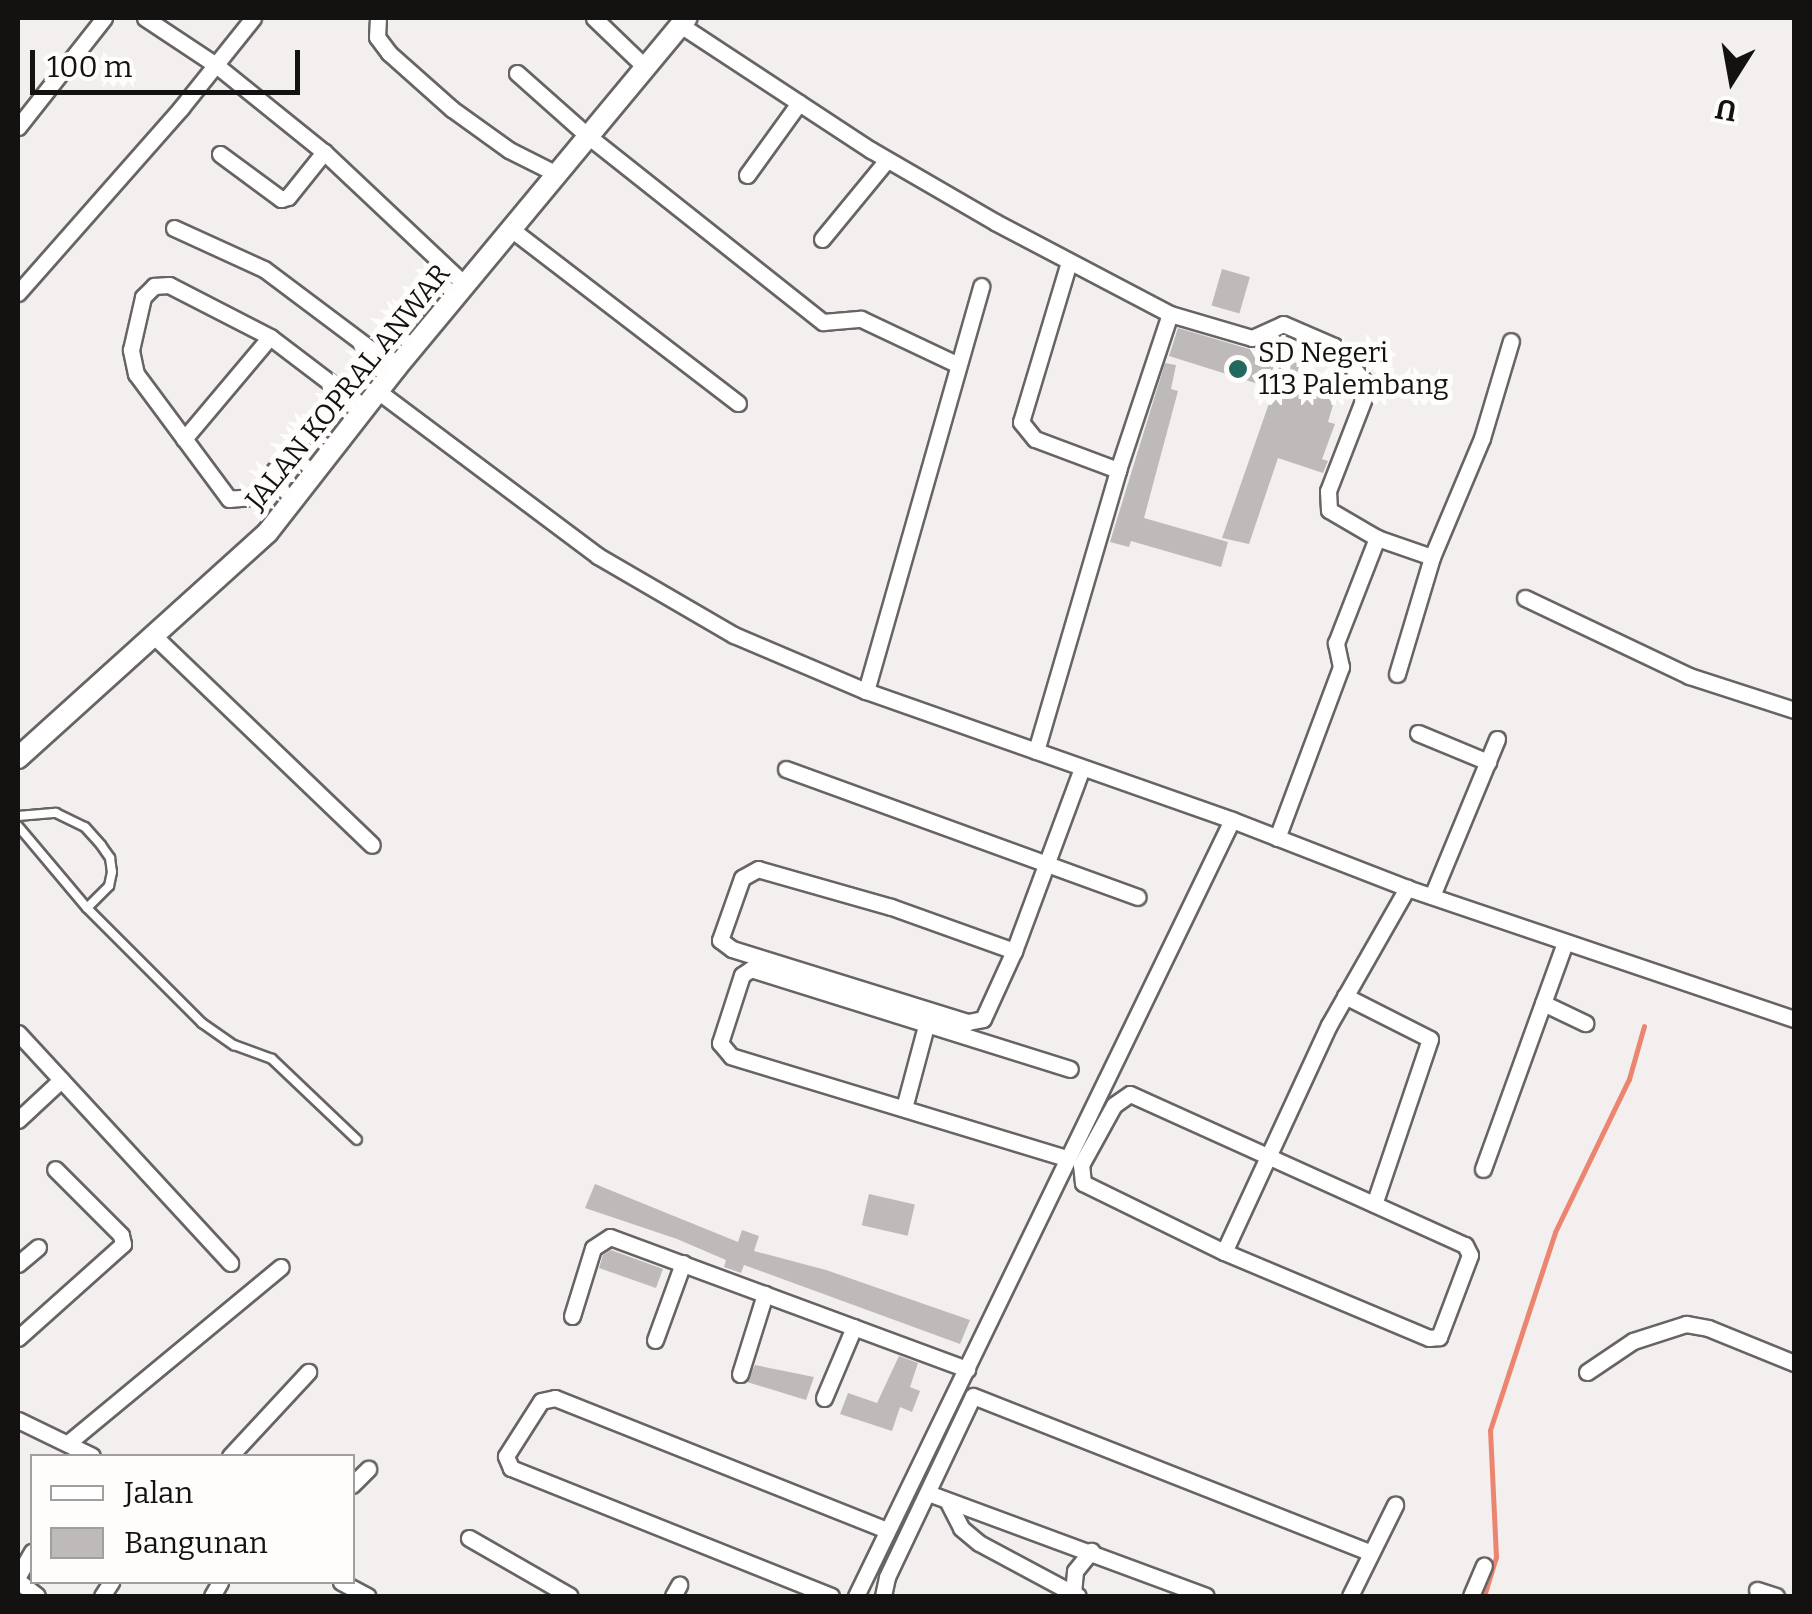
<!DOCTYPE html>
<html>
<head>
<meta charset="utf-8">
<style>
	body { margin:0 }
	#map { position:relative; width:1812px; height:1614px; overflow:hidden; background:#f3efee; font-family:Bitter,serif }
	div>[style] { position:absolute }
	.stream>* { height:5px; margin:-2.5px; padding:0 2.5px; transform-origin:2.5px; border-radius:2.5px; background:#eb8570 }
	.building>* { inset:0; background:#bebab9; transform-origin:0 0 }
	.roads { filter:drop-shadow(2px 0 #686464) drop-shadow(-2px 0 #686464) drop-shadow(0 2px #686464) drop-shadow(0 -2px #686464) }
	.service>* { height:8px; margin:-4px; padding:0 4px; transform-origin:4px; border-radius:4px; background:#fff }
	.minor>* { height:15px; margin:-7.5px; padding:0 7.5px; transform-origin:7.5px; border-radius:7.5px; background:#fff }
	.tertiary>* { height:20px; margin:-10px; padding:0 10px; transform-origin:10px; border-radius:10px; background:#fff }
	.dots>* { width:28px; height:28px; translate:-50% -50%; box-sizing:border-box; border:5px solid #fffdfc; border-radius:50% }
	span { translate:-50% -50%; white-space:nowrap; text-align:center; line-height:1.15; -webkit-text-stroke:10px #fffdfc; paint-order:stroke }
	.poi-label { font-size:28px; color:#131211 }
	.left { translate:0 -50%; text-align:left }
	.street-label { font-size:28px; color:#131211 }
	.frame { position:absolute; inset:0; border:20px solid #131211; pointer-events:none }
	.legend { position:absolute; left:30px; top:1454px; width:325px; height:130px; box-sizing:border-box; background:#fffdfc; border:2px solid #a19f9e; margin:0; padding:12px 18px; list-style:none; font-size:30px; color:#131211 }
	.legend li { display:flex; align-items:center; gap:20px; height:50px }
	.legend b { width:50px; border:2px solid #a19f9e }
	.north { position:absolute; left:1682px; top:30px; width:100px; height:100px; -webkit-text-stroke:8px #fffdfc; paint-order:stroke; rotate:191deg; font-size:28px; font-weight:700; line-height:40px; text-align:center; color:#131211 }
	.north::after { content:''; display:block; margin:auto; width:35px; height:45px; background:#131211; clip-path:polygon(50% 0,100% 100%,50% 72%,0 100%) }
	.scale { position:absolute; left:30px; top:50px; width:270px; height:45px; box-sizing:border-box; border:5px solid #131211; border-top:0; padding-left:12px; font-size:30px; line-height:35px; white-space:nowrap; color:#131211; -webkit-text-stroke:8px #fffdfc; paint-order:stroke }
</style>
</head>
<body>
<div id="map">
	<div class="stream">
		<div style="left:1484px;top:1596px;width:41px;rotate:-72.9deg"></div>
		<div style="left:1496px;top:1557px;width:127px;rotate:-92.7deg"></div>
		<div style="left:1490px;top:1430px;width:208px;rotate:-71.8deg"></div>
		<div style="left:1555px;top:1232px;width:170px;rotate:-64.2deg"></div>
		<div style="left:1629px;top:1079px;width:55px;rotate:-74.2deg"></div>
	</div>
	<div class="building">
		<div style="left:1222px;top:269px;width:29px;height:38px;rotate:16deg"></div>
		<div style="clip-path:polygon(1178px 328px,1300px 364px,1292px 388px,1335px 398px,1328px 422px,1335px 424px,1322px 459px,1328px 461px,1323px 473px,1278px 458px,1249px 544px,1222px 538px,1274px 389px,1169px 356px)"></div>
		<div style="clip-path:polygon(1165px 363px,1176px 365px,1171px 389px,1178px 391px,1144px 518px,1228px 542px,1221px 567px,1131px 541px,1129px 547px,1110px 542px)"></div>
		<div style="clip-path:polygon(595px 1184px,738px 1242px,742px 1230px,759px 1236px,754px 1251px,826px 1270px,970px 1320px,960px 1344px,744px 1265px,741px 1273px,724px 1267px,726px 1260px,677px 1239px,585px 1208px)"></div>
		<div style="left:869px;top:1194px;width:47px;height:32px;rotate:13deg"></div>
		<div style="clip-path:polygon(611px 1250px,663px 1269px,656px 1288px,599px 1268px,603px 1255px)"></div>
		<div style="clip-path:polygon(899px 1356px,918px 1363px,910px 1387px,920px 1391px,912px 1412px,900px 1407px,892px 1431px,840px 1414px,848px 1393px,877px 1403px)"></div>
		<div style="clip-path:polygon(755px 1365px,814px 1377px,806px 1400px,747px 1382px)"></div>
	</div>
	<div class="roads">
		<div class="service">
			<div style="left:18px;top:816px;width:38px;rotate:-5deg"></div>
			<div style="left:56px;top:813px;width:32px;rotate:26deg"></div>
			<div style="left:85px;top:827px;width:24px;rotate:48deg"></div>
			<div style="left:101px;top:845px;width:16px;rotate:55deg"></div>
			<div style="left:110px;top:858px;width:14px;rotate:82deg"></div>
			<div style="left:112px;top:872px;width:14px;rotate:102deg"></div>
			<div style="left:109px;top:886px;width:31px;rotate:135deg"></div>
			<div style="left:18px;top:826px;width:107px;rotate:49.9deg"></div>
			<div style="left:87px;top:908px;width:163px;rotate:45deg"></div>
			<div style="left:202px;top:1023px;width:39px;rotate:35deg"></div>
			<div style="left:234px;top:1045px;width:40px;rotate:20.2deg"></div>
			<div style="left:272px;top:1059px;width:117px;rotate:43.6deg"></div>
		</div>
		<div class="minor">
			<div style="left:145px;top:18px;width:85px;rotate:33.5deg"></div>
			<div style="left:216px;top:65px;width:139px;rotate:38.9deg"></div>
			<div style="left:324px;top:152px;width:194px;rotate:43.3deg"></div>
			<div style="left:378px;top:18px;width:19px;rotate:93deg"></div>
			<div style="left:377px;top:37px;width:20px;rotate:53deg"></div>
			<div style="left:389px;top:53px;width:84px;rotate:41.6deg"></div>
			<div style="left:452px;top:109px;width:70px;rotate:35.7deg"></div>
			<div style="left:509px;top:150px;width:51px;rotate:26.6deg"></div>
			<div style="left:594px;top:18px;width:72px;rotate:43.9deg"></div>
			<div style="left:682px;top:26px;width:226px;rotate:33.3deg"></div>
			<div style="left:871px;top:150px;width:143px;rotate:30.1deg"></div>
			<div style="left:995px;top:222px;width:198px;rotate:27.7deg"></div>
			<div style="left:1170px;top:314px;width:85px;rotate:16.3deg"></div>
			<div style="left:1252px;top:338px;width:34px;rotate:-24deg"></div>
			<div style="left:1283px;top:324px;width:56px;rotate:23.3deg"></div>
			<div style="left:1334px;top:346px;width:45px;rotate:49.5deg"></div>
			<div style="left:1363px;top:380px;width:13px;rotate:77deg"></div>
			<div style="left:1366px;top:393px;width:105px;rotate:111.2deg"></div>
			<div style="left:1328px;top:491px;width:19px;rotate:87deg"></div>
			<div style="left:1329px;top:510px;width:56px;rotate:30.3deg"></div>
			<div style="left:1377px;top:538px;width:58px;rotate:19.1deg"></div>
			<div style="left:1432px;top:557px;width:129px;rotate:-67.2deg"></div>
			<div style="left:1482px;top:438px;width:101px;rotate:-73.4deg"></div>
			<div style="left:517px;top:73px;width:95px;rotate:41.6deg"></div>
			<div style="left:588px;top:136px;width:300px;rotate:38.4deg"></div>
			<div style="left:823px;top:322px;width:38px;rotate:-5deg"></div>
			<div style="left:861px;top:319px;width:105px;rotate:25.3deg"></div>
			<div style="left:18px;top:127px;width:139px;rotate:-51.7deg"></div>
			<div style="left:220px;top:154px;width:76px;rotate:36.4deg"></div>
			<div style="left:281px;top:199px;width:7px;rotate:-16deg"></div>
			<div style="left:288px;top:197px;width:58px;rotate:-51.3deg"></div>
			<div style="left:747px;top:175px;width:89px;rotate:-54.2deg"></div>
			<div style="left:174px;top:228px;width:99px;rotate:24.5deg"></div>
			<div style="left:264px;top:269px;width:165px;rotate:36.9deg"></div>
			<div style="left:511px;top:229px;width:286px;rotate:37.5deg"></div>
			<div style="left:822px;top:239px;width:102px;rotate:-50.6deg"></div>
			<div style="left:1069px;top:262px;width:167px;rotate:106.7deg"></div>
			<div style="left:1021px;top:422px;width:22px;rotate:51deg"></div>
			<div style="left:1035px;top:439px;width:89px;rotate:20.5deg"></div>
			<div style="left:18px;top:293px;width:247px;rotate:-48.6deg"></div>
			<div style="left:181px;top:108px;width:115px;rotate:-51.3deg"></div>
			<div style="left:379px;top:392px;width:274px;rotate:36.8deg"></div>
			<div style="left:598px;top:556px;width:157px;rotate:30.2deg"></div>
			<div style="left:734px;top:635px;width:143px;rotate:23deg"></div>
			<div style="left:866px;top:691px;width:388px;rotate:19.4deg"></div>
			<div style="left:1232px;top:820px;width:188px;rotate:21.2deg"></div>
			<div style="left:1407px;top:888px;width:409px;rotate:18.7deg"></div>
			<div style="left:342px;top:393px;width:138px;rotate:131.2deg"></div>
			<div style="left:251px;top:497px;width:22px;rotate:175deg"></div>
			<div style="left:229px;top:499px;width:156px;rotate:-126.6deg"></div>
			<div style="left:136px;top:374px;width:25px;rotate:-102deg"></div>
			<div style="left:131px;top:350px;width:54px;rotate:-77.2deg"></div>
			<div style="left:143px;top:297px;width:16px;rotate:-45deg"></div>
			<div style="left:154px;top:286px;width:15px;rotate:-4deg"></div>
			<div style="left:169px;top:285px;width:114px;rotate:27.2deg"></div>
			<div style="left:270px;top:337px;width:119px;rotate:37.2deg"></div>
			<div style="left:184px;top:439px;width:133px;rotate:-49.9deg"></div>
			<div style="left:1525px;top:598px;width:182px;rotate:25.4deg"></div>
			<div style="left:1689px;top:676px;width:110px;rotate:17.9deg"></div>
			<div style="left:153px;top:635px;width:303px;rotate:43.8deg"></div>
			<div style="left:1397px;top:674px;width:122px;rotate:-73.3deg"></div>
			<div style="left:866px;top:691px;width:421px;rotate:-74.1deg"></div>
			<div style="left:1418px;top:733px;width:76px;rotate:22.5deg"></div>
			<div style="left:1036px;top:751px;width:293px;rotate:-73.7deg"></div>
			<div style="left:1118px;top:470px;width:164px;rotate:-71.6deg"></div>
			<div style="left:786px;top:769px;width:374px;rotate:20deg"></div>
			<div style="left:1277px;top:838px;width:183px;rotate:-69.5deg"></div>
			<div style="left:1341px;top:667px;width:25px;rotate:-102deg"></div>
			<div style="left:1336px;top:643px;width:113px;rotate:-68.7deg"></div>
			<div style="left:1432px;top:896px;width:170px;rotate:-67.5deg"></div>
			<div style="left:1014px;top:951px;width:131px;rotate:-160.3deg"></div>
			<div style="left:891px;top:907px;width:138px;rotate:-164.1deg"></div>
			<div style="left:758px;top:869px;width:18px;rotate:151deg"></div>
			<div style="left:742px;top:878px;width:66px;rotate:109.5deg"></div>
			<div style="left:720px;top:940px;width:15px;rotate:37deg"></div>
			<div style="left:732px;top:949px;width:247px;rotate:17.2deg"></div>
			<div style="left:968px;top:1022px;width:15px;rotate:-11deg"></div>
			<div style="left:983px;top:1019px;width:75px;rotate:-65.5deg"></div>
			<div style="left:1014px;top:951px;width:195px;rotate:-69.6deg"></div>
			<div style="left:1345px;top:996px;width:95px;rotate:26.8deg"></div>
			<div style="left:1430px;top:1039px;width:174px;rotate:108.7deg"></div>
			<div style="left:1543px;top:1003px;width:47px;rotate:25.5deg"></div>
			<div style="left:18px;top:1033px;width:313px;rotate:47.3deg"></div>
			<div style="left:1130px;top:1094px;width:367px;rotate:24.3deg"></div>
			<div style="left:1465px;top:1245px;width:11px;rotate:63deg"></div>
			<div style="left:1470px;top:1255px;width:88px;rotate:110.7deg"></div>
			<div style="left:1439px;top:1337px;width:10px;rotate:174deg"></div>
			<div style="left:1429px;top:1338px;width:222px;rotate:-157.2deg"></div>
			<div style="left:1224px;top:1252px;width:157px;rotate:-153.9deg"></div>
			<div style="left:1083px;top:1183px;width:18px;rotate:-96deg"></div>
			<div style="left:1081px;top:1165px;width:68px;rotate:-61.2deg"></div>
			<div style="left:1114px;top:1105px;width:19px;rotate:-35deg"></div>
			<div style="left:904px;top:1108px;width:89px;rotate:-75deg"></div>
			<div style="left:18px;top:1120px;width:59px;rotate:-42.9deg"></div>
			<div style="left:1066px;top:1158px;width:350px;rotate:-163.1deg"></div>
			<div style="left:731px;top:1056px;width:17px;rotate:-130deg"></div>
			<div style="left:720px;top:1043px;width:71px;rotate:-72.1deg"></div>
			<div style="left:742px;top:975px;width:11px;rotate:-34deg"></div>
			<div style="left:751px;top:969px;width:334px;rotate:17.4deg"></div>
			<div style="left:1483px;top:1169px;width:241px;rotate:-70.1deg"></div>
			<div style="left:1224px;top:1252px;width:250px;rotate:-65.2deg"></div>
			<div style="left:1329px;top:1025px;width:158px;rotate:-60.3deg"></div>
			<div style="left:18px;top:1264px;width:26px;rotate:-40deg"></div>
			<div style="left:572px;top:1316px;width:71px;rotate:-72.8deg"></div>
			<div style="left:593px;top:1248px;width:20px;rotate:-33deg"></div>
			<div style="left:610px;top:1237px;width:381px;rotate:20.3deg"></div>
			<div style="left:18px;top:1338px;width:141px;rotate:-41.8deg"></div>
			<div style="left:123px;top:1244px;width:9px;rotate:-103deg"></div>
			<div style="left:121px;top:1235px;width:93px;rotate:-135deg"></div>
			<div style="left:655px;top:1340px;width:82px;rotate:-70deg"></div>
			<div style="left:1587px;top:1372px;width:55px;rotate:-34deg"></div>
			<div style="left:1633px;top:1341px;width:56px;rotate:-17.8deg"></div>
			<div style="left:1686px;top:1324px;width:22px;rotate:10deg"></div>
			<div style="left:1708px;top:1328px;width:93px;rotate:22.1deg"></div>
			<div style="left:740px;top:1374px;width:84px;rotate:-72.6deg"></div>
			<div style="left:824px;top:1398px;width:77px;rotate:-67.1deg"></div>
			<div style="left:18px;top:1420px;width:82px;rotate:25.9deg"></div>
			<div style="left:68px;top:1443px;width:276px;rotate:-39.6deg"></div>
			<div style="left:230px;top:1456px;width:115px;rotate:-47.1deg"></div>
			<div style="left:352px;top:1485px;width:23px;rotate:-45deg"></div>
			<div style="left:928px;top:1493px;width:296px;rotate:20.3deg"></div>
			<div style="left:948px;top:1502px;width:29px;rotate:63deg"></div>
			<div style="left:961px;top:1528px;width:23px;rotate:40deg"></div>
			<div style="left:979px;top:1543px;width:112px;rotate:28.2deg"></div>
			<div style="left:469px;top:1538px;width:116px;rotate:29.9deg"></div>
			<div style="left:18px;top:1576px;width:28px;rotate:-60deg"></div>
			<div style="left:18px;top:1581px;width:24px;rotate:38deg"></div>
			<div style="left:341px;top:1582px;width:30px;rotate:28deg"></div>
			<div style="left:1757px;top:1590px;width:20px;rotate:18deg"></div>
			<div style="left:1073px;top:1594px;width:23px;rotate:-85deg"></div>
			<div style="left:1075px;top:1571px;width:26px;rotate:-51deg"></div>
			<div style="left:102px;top:1596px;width:17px;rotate:-57deg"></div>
			<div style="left:212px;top:1596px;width:16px;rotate:-60deg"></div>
			<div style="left:673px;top:1596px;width:13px;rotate:-61deg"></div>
			<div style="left:831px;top:1596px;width:345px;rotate:-158.2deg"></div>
			<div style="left:511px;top:1468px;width:13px;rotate:-113deg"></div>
			<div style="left:506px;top:1456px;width:65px;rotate:-57.5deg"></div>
			<div style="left:541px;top:1401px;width:14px;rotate:-12deg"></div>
			<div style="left:555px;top:1398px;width:357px;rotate:21.7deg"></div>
			<div style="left:856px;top:1596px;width:862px;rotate:-64.15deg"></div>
			<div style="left:883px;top:1596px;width:19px;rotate:-78deg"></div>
			<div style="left:887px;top:1577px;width:200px;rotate:-64.6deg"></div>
			<div style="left:973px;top:1396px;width:427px;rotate:21.5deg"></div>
			<div style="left:1350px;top:1596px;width:102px;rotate:-63.7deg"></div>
			<div style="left:1471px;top:1596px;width:33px;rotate:-67deg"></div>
		</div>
		<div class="tertiary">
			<div style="left:18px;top:758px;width:337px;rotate:-42.1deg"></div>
			<div style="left:268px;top:532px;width:208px;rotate:-52deg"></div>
			<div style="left:396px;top:368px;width:455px;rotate:-50.3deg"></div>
		</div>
	</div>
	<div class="dots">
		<div style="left:1238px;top:369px;background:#21695f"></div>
	</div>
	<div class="poi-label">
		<span class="left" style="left:1258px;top:369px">SD Negeri<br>113 Palembang</span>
	</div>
	<div class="street-label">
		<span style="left:348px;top:387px;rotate:-51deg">JALAN KOPRAL ANWAR</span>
	</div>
	<div class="frame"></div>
	<ul class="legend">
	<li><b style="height:12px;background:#fff"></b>Jalan</li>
	<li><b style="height:28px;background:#bebab9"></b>Bangunan</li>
	</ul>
	<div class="north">U</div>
	<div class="scale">100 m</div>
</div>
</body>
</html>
